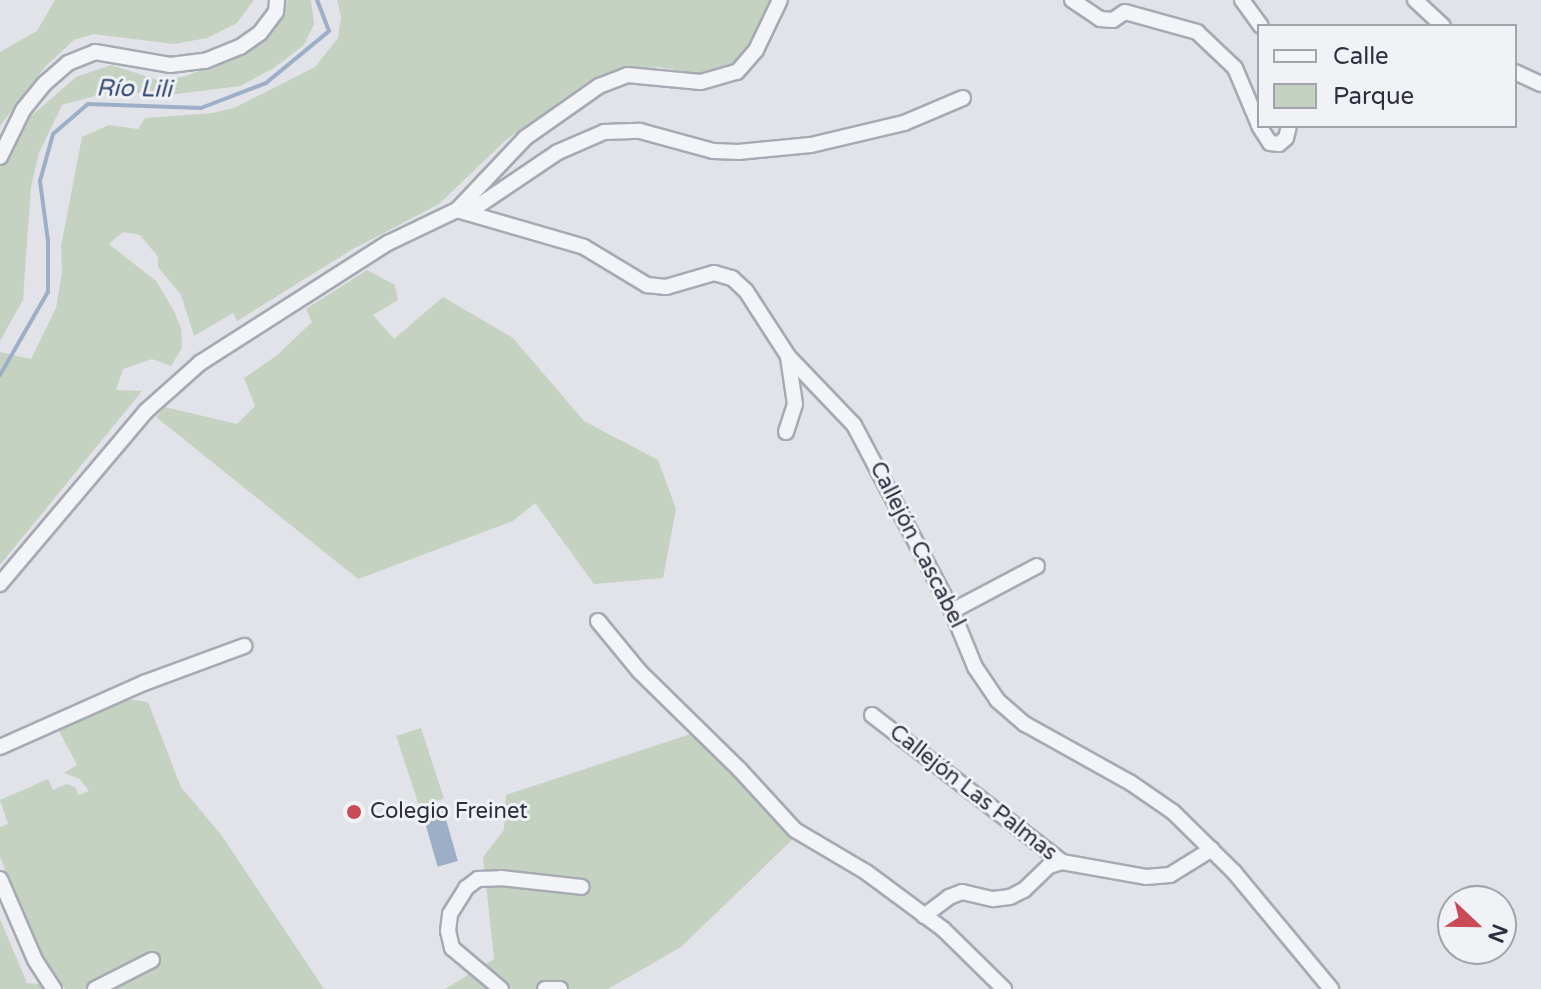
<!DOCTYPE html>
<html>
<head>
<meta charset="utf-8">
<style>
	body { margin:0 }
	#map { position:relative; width:1541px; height:989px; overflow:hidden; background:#e1e3e9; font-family:"Varela Round",sans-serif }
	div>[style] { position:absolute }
	.green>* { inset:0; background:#c5d2c2; transform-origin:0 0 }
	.water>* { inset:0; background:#9dafc7; transform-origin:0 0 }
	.stream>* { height:4px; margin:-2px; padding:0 2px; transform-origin:2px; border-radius:2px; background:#9dafc7 }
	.roads { filter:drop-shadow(2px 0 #a6aab3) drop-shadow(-2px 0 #a6aab3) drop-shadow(0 2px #a6aab3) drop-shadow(0 -2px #a6aab3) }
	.street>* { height:14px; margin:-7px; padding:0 7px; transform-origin:7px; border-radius:7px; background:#f3f4f7 }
	.dots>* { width:22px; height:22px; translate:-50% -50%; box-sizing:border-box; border:4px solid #f0f2f6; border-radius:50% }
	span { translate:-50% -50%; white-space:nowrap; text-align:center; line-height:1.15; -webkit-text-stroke:6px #f0f2f6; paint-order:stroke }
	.street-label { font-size:22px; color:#2a3040 }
	.poi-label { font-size:22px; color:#2a3040 }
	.left { translate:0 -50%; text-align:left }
	.water-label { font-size:24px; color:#354d72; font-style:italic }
	.legend { position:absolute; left:1257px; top:24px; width:260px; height:104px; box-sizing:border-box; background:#f0f2f6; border:2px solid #a1a4ad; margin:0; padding:10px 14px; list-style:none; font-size:24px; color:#2a3040 }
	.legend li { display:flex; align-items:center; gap:16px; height:40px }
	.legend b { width:40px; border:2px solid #a1a4ad }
	.north { position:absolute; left:1437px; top:885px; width:80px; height:80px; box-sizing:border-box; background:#f0f2f6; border:2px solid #a1a4ad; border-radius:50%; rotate:112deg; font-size:22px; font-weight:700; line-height:32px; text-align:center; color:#2a3040 }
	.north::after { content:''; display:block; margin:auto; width:28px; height:36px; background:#c94b56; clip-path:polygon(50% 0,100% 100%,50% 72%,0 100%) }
</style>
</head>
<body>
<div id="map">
	<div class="green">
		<div style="clip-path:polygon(55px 0,254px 0,237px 23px,207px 38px,174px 44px,93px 34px,74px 40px,45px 67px,0 126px,0 52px,37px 31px)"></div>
		<div style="clip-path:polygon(274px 0,311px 0,314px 24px,304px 45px,274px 68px,240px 86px,169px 95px,114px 91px,62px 105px,39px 153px,31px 187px,23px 300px,0 341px,0 165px,29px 118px,76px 77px,111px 65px,161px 81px,186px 76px,241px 55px,263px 37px)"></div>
		<div style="clip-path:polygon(337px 0,773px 0,740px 62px,726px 70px,701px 74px,658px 67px,615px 71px,587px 82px,505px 141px,439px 204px,353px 249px,237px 321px,233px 313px,194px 336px,181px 295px,158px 267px,158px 257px,140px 235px,123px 232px,109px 244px,157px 282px,173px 309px,181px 328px,182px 348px,171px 366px,152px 359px,123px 369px,116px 390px,142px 391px,0 565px,0 352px,31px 359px,56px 308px,62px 273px,61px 246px,82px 137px,109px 125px,138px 129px,145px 118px,213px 113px,234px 108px,315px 67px,338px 38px,341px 17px)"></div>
		<div style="clip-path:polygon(367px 270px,395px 285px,398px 300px,373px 315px,394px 339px,443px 297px,513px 338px,584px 421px,658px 460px,676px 509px,663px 578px,594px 584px,535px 503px,513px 521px,358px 579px,156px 417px,165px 407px,237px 424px,255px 406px,244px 378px,276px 356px,312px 322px,306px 309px)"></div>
		<div style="clip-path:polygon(127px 699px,148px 702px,181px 787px,222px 836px,324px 989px,65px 989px,28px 932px,0 856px,0 827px,8px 824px,0 800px,48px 779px,53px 790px,66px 784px,75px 787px,79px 795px,89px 791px,80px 779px,64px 773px,77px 765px,58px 729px)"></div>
		<div style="left:421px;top:728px;width:74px;height:26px;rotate:72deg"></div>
		<div style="clip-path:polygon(700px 731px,794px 838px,681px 947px,608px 989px,445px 989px,494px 959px,483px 857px,504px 830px,506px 795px)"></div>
		<div style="clip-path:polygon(0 919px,27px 983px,41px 984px,45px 989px,0 989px)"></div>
	</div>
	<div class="water">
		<div style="left:443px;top:809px;width:54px;height:21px;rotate:74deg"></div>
	</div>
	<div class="stream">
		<div style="left:0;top:375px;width:96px;rotate:-60deg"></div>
		<div style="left:48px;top:292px;width:51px;rotate:-90deg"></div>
		<div style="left:48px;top:241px;width:61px;rotate:-97.6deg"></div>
		<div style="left:40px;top:181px;width:49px;rotate:-74.5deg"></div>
		<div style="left:53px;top:134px;width:46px;rotate:-40.6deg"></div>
		<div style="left:88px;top:104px;width:113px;rotate:2deg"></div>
		<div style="left:201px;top:108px;width:70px;rotate:-21deg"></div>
		<div style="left:266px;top:83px;width:82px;rotate:-39.5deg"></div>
		<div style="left:329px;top:31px;width:33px;rotate:-111deg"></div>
	</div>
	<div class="roads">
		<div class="street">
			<div style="left:1072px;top:0;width:34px;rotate:34deg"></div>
			<div style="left:1100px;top:19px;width:13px;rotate:4deg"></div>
			<div style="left:1113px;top:20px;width:14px;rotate:-34deg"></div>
			<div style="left:1125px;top:12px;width:75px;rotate:15.5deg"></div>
			<div style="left:1197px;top:32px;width:52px;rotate:43.5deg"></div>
			<div style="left:1235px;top:68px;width:62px;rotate:67.2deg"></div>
			<div style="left:1242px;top:0;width:32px;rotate:54deg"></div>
			<div style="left:1415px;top:0;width:38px;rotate:43deg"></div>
			<div style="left:1515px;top:72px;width:29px;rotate:25deg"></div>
			<div style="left:1259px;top:126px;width:20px;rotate:57deg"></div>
			<div style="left:1270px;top:143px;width:9px;rotate:6deg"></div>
			<div style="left:1279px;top:144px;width:9px;rotate:-41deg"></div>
			<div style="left:1286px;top:138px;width:12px;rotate:-76deg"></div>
			<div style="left:0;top:157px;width:52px;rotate:-63.9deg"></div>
			<div style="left:23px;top:110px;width:33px;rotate:-51deg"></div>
			<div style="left:44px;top:84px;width:32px;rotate:-41deg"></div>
			<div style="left:68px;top:63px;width:29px;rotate:-22deg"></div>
			<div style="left:95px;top:52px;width:76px;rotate:9.8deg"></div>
			<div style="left:170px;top:65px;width:35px;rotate:-7deg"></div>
			<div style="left:205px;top:61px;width:38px;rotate:-22deg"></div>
			<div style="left:240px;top:47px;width:24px;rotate:-35deg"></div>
			<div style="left:260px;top:33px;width:26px;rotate:-53deg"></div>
			<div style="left:276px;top:12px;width:12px;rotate:-85deg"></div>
			<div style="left:457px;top:210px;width:132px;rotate:16.2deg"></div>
			<div style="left:584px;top:247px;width:74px;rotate:31.1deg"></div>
			<div style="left:647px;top:285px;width:19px;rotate:6deg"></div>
			<div style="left:666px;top:287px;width:50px;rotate:-16.3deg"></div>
			<div style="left:714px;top:273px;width:19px;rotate:16deg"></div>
			<div style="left:732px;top:278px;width:19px;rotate:43deg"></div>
			<div style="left:746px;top:291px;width:77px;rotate:57.1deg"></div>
			<div style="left:788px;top:356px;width:95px;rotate:46.3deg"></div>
			<div style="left:854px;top:425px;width:210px;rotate:62.2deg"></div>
			<div style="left:952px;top:611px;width:61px;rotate:67.7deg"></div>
			<div style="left:975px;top:667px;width:40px;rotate:56deg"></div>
			<div style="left:997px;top:700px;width:37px;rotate:41deg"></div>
			<div style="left:1025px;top:724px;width:121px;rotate:29.1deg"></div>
			<div style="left:1131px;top:783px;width:51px;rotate:34.6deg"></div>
			<div style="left:1173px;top:812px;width:86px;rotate:44.5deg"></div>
			<div style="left:1234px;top:872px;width:152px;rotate:50.3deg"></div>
			<div style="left:469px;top:212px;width:107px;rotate:-34deg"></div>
			<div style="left:558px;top:152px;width:50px;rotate:-23.5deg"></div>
			<div style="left:604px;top:132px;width:36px;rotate:-2deg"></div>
			<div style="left:640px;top:131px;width:76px;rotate:15.3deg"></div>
			<div style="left:713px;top:151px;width:25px;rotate:2deg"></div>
			<div style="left:738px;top:152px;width:73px;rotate:-5.5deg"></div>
			<div style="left:811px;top:145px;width:96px;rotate:-13.3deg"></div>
			<div style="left:904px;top:123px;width:64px;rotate:-23deg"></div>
			<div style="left:786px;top:432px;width:29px;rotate:-72deg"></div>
			<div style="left:795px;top:404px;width:48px;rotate:-98.5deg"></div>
			<div style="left:0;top:584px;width:226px;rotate:-49.8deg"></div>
			<div style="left:146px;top:411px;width:72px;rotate:-41.6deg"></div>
			<div style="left:200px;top:363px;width:223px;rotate:-32.6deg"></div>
			<div style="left:388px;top:243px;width:76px;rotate:-25.6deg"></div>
			<div style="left:457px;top:210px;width:99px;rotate:-46.6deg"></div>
			<div style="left:525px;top:138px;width:90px;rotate:-35.1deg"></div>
			<div style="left:599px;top:86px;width:30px;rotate:-21deg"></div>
			<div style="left:627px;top:75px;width:74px;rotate:5.4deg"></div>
			<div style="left:701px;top:82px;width:37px;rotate:-16deg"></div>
			<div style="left:737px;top:72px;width:29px;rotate:-49deg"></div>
			<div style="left:756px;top:50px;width:55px;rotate:-64.4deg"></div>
			<div style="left:952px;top:611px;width:96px;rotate:-27.9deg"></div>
			<div style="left:598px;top:621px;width:66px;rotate:50.5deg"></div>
			<div style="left:640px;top:672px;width:140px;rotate:44.4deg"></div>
			<div style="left:740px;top:770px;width:81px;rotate:47.5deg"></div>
			<div style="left:795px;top:830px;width:82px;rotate:30.6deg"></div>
			<div style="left:866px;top:872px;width:96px;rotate:36.5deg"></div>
			<div style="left:943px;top:929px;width:86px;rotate:44.5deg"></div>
			<div style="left:872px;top:715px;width:240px;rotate:37.7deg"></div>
			<div style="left:1062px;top:862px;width:85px;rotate:10.1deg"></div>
			<div style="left:1146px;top:877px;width:24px;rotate:-5deg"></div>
			<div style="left:1170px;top:875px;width:49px;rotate:-31.8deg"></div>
			<div style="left:0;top:747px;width:158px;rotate:-24deg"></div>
			<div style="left:144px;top:683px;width:107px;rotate:-20.3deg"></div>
			<div style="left:0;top:879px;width:88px;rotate:66.6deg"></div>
			<div style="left:35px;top:960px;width:35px;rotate:57deg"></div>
			<div style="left:924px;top:916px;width:31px;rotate:-37deg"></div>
			<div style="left:949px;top:897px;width:14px;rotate:-21deg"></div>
			<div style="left:962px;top:892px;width:32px;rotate:13deg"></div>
			<div style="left:993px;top:899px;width:17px;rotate:-7deg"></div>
			<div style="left:1010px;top:897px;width:16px;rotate:-27deg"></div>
			<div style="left:1024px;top:890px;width:35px;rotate:-44deg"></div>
			<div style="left:1049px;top:866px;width:14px;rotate:-17deg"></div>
			<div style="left:95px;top:989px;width:64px;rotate:-27deg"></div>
			<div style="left:501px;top:989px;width:64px;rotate:-140.1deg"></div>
			<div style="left:452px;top:948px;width:17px;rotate:-103deg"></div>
			<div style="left:448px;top:931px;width:17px;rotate:-83deg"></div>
			<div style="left:450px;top:914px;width:31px;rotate:-58deg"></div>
			<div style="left:466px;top:888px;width:15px;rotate:-37deg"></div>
			<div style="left:478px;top:879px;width:23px;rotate:-2deg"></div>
			<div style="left:501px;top:878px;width:81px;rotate:6.3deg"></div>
			<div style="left:545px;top:989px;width:15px"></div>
		</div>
	</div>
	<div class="dots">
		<div style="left:354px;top:812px;background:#c94b56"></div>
	</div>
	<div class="street-label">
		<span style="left:917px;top:545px;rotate:63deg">Callejón Cascabel</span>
		<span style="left:973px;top:793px;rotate:38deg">Callejón Las Palmas</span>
	</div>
	<div class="poi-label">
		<span class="left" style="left:370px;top:812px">Colegio Freinet</span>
	</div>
	<div class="water-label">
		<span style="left:134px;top:89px;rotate:1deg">Río Lili</span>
	</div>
	<ul class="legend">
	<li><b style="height:10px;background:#f3f4f7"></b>Calle</li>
	<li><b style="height:22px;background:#c5d2c2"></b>Parque</li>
	</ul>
	<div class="north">N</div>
</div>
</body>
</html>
